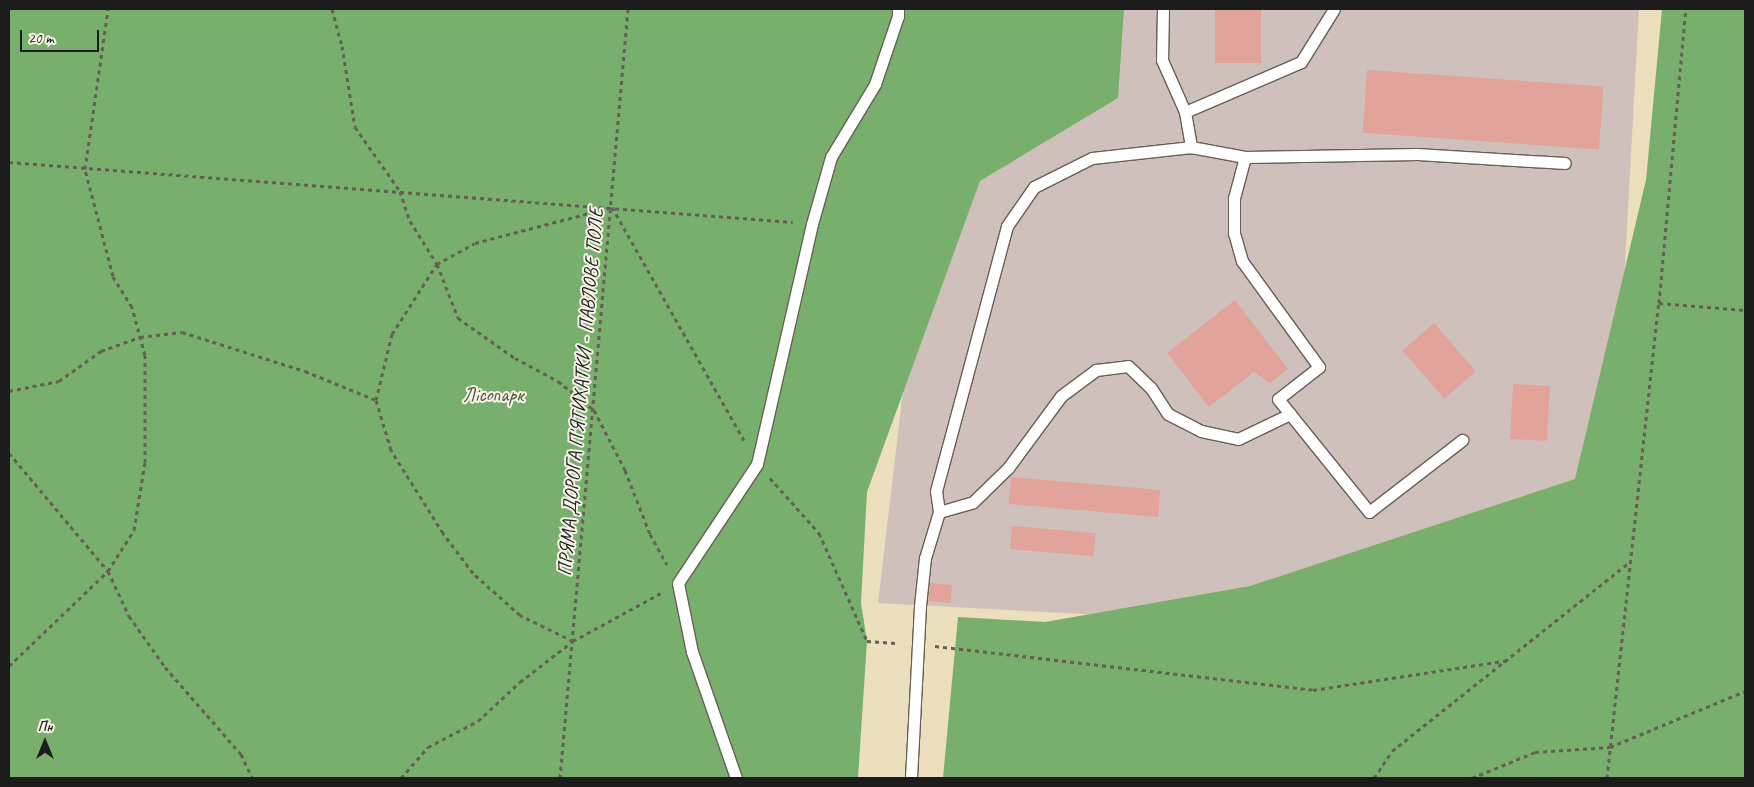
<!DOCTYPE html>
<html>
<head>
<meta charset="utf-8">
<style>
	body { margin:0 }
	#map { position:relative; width:1754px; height:787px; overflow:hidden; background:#ecdfbd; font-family:Caveat,sans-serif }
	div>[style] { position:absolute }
	.industrial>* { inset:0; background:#d0c0bc }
	.forest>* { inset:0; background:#79af6c }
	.building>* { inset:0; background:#e2a39a; transform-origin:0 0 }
	.path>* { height:3px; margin-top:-1.5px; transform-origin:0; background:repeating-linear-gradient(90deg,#656054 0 4px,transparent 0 8px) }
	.roads { filter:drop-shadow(1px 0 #656054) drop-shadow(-1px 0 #656054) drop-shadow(0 1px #656054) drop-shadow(0 -1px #656054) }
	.service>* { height:11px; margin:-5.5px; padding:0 5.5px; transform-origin:5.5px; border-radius:5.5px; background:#fff }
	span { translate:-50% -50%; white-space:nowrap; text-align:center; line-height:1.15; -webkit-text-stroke:4px #f7f3e8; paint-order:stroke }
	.street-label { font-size:20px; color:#1c1c1c }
	.park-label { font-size:20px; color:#47593e }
	.frame { position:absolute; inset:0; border:10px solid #1c1c1c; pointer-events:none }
	.north { position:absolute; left:20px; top:717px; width:50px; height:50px; -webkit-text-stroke:4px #f7f3e8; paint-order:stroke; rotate:0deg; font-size:14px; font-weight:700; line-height:20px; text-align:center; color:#1c1c1c }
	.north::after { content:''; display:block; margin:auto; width:18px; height:22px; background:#1c1c1c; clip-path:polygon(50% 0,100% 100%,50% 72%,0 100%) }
	.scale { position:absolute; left:20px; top:30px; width:79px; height:22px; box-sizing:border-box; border:2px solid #1c1c1c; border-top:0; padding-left:6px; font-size:15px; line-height:18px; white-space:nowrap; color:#1c1c1c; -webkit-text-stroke:4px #f7f3e8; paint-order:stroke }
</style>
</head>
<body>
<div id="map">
	<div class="industrial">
		<div style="clip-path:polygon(948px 9px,1639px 9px,1609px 553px,1158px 618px,878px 603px)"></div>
	</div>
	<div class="forest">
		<div style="clip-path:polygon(9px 9px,1124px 9px,1118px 98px,980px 181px,867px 492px,861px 603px,867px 641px,858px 778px,9px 778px)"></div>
		<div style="clip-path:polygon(1662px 9px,1745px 9px,1745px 778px,943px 778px,958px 617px,1045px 622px,1250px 586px,1575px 479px,1646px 180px)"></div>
	</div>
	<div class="building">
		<div style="left:1215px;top:9px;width:46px;height:54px"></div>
		<div style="left:1367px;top:70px;width:237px;height:63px;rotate:4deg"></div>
		<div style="clip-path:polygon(1235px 300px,1288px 369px,1270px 383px,1254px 372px,1209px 407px,1167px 353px)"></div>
		<div style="left:1434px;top:323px;width:64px;height:42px;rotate:49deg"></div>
		<div style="left:1513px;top:384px;width:37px;height:55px;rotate:3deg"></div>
		<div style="left:1011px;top:477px;width:150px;height:27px;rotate:5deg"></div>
		<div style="left:1012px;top:526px;width:84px;height:23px;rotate:5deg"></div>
		<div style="left:930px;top:583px;width:22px;height:18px;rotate:5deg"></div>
	</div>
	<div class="path">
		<div style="left:332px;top:9px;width:38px;rotate:75deg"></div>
		<div style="left:342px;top:46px;width:82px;rotate:80.9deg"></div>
		<div style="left:355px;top:127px;width:78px;rotate:54.9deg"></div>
		<div style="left:400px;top:191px;width:32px;rotate:72deg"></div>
		<div style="left:410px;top:221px;width:51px;rotate:57.9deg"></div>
		<div style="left:437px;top:264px;width:58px;rotate:68.7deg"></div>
		<div style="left:458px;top:318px;width:70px;rotate:35.1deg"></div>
		<div style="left:515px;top:358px;width:49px;rotate:28.1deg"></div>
		<div style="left:558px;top:381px;width:46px;rotate:38.9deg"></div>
		<div style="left:594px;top:410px;width:68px;rotate:62.7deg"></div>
		<div style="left:625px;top:470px;width:69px;rotate:68.7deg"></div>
		<div style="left:650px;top:534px;width:35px;rotate:61deg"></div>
		<div style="left:9px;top:162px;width:786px;rotate:4.38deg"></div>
		<div style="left:1659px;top:303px;width:86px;rotate:4.7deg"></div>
		<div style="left:9px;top:391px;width:51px;rotate:-11.3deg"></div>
		<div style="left:59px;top:381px;width:52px;rotate:-35.5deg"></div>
		<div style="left:101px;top:351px;width:41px;rotate:-19.7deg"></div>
		<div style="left:140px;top:337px;width:42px;rotate:-6.8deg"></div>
		<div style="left:182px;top:332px;width:129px;rotate:17.6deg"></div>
		<div style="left:305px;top:371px;width:77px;rotate:22.2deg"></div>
		<div style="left:9px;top:453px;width:154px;rotate:50deg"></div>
		<div style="left:108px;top:571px;width:50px;rotate:65deg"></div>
		<div style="left:129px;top:616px;width:62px;rotate:54.8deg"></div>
		<div style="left:165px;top:667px;width:116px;rotate:48.9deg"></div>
		<div style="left:241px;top:754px;width:26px;rotate:65deg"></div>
		<div style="left:770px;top:478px;width:74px;rotate:48.3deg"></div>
		<div style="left:819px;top:533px;width:118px;rotate:66deg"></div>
		<div style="left:867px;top:641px;width:32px;rotate:4deg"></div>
		<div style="left:573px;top:641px;width:59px;rotate:-153.9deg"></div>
		<div style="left:520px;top:615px;width:63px;rotate:-138.2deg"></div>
		<div style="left:473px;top:573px;width:50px;rotate:-126.9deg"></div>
		<div style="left:443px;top:533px;width:98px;rotate:-122.1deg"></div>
		<div style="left:391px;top:450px;width:52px;rotate:-106.7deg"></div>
		<div style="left:376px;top:400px;width:68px;rotate:-76.4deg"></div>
		<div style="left:392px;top:334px;width:83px;rotate:-57.3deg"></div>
		<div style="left:437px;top:264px;width:43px;rotate:-28.9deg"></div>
		<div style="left:475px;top:243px;width:142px;rotate:-14.7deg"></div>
		<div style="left:612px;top:207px;width:268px;rotate:60.5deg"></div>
		<div style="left:935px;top:646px;width:381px;rotate:6.6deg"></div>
		<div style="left:1313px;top:690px;width:199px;rotate:-8.7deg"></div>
		<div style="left:9px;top:666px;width:137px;rotate:-43.8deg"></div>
		<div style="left:108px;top:571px;width:49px;rotate:-57.6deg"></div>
		<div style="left:134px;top:530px;width:69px;rotate:-80.8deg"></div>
		<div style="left:145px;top:462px;width:107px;rotate:-90deg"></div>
		<div style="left:145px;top:355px;width:50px;rotate:-105.2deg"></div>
		<div style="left:132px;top:307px;width:36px;rotate:-122deg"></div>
		<div style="left:113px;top:276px;width:111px;rotate:-104.7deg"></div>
		<div style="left:85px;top:169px;width:162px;rotate:-81.8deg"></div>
		<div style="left:401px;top:778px;width:41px;rotate:-48.9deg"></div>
		<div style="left:428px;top:747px;width:56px;rotate:-27.5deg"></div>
		<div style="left:478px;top:721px;width:57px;rotate:-42.9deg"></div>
		<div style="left:520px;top:682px;width:67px;rotate:-37.7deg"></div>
		<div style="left:573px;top:641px;width:100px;rotate:-28.6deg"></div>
		<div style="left:560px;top:778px;width:772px;rotate:-84.95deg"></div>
		<div style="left:1374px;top:778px;width:32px;rotate:-56deg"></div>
		<div style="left:1392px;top:751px;width:305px;rotate:-38.5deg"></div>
		<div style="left:1472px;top:778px;width:68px;rotate:-22.4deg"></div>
		<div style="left:1535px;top:752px;width:75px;rotate:-3.8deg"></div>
		<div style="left:1610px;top:747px;width:146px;rotate:-22.5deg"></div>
		<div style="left:1607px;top:778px;width:478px;rotate:-83.8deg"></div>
		<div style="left:1659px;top:303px;width:295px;rotate:-84.8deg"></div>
	</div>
	<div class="roads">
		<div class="service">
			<div style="left:1163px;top:9px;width:51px;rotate:91.1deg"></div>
			<div style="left:1162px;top:60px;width:57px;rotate:66.1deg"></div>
			<div style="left:1185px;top:112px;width:36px;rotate:80deg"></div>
			<div style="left:1185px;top:112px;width:126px;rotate:-23.3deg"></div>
			<div style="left:1301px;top:62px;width:62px;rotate:-58.1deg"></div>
			<div style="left:1245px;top:157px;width:42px;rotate:105deg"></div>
			<div style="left:1234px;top:198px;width:35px;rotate:90deg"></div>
			<div style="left:1234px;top:233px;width:29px;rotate:74deg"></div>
			<div style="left:1242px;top:261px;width:131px;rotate:54deg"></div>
			<div style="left:1319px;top:367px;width:52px;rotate:142deg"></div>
			<div style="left:1278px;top:399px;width:19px;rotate:51deg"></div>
			<div style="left:939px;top:512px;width:35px;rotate:-16deg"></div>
			<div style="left:973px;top:502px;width:49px;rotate:-44.2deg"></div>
			<div style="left:1008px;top:468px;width:89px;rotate:-53.6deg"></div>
			<div style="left:1061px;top:396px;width:44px;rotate:-36.6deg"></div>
			<div style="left:1096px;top:370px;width:32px;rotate:-7deg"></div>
			<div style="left:1128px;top:366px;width:32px;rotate:44deg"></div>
			<div style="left:1151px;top:388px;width:31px;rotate:57deg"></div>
			<div style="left:1168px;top:414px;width:37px;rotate:27deg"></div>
			<div style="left:1201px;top:431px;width:38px;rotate:12deg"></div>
			<div style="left:1238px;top:439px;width:58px;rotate:-25.7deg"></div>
			<div style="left:1290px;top:414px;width:126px;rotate:51.1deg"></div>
			<div style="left:1369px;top:512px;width:118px;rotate:-37.7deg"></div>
			<div style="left:736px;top:778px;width:133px;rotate:-109.2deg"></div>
			<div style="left:692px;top:652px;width:70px;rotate:-101.5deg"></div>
			<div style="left:678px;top:583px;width:143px;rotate:-56.4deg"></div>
			<div style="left:757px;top:464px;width:246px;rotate:-77.1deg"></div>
			<div style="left:812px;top:224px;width:70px;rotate:-74.2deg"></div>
			<div style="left:831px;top:157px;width:85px;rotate:-58.9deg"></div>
			<div style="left:875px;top:84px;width:72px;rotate:-71.3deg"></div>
			<div style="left:898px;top:16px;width:7px;rotate:-90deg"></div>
			<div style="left:911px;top:778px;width:172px;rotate:-87deg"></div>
			<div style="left:920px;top:606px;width:48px;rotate:-84.1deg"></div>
			<div style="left:925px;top:558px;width:48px;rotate:-73.1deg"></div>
			<div style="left:939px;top:512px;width:21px;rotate:-98deg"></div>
			<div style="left:936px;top:491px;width:274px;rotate:-75deg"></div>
			<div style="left:1007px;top:226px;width:47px;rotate:-55.3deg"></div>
			<div style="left:1034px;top:187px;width:65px;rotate:-26.6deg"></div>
			<div style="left:1092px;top:158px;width:100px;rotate:-6.3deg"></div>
			<div style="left:1191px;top:147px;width:55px;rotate:10.5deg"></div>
			<div style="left:1245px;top:157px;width:172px;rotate:-1deg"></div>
			<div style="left:1417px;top:154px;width:148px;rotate:3.5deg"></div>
		</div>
	</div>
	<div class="street-label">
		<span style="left:580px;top:392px;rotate:-85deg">ПРЯМА ДОРОГА П'ЯТИХАТКИ - ПАВЛОВЕ ПОЛЕ</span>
	</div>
	<div class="park-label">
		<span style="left:493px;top:394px">Лісопарк</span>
	</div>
	<div class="frame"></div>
	<div class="north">Пн</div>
	<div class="scale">20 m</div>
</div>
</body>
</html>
